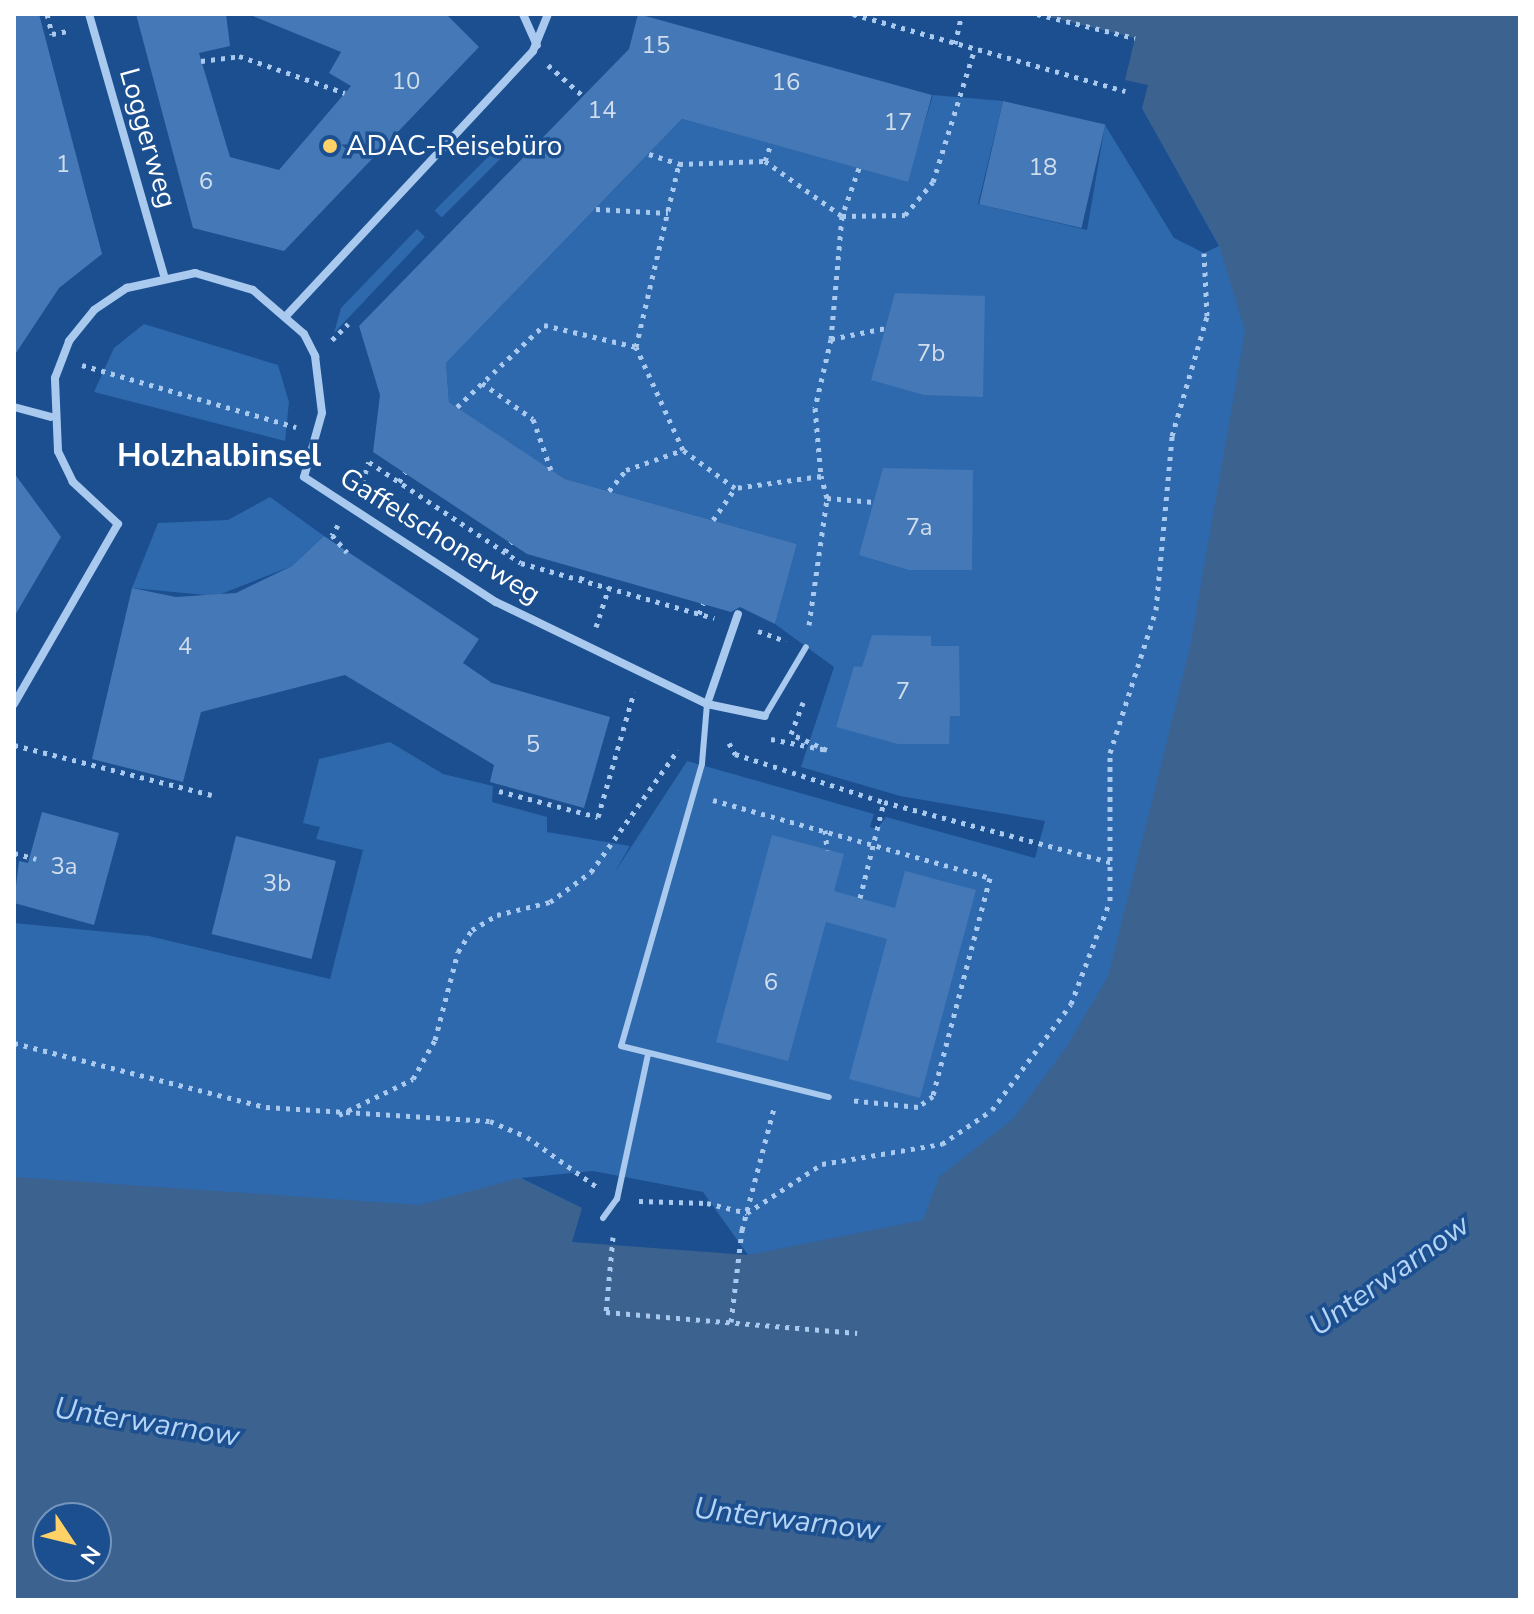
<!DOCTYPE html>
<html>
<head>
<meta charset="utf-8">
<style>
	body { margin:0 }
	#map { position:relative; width:1534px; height:1614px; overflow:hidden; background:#1b4f8f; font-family:"Nunito Sans",sans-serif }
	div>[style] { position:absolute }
	.green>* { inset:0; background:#2e69ad; transform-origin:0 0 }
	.water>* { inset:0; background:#3c6290 }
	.building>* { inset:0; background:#4478b7; transform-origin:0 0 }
	.path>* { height:5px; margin-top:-2.5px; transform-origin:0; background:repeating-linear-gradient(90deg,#a9c9ee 0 4px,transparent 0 10px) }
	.service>* { height:6px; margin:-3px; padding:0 3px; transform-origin:3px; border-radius:3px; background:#a9c9ee }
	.minor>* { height:8px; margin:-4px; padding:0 4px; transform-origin:4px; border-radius:4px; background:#a9c9ee }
	.dots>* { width:22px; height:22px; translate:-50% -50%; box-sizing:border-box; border:4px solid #1b4f8f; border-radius:50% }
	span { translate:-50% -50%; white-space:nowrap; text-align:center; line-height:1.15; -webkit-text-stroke:7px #1b4f8f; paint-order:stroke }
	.number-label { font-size:24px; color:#d0dded }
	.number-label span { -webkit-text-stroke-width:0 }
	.street-label { font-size:28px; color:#fff }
	.poi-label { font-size:28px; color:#fff }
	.left { translate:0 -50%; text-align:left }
	.water-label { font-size:30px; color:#b5d3f5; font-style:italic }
	.quarter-label { font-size:32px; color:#fff; font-weight:700 }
	.frame { position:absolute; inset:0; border:16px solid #fff; pointer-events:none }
	.north { position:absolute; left:32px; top:1502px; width:80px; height:80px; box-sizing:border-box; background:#1b4f8f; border:2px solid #7695bc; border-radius:50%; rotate:125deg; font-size:22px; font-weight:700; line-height:32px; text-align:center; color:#fff }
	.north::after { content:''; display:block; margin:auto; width:28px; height:36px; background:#ffd166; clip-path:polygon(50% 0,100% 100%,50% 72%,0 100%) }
</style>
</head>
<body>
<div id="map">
	<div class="green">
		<div style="clip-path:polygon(933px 95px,1003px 101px,978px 204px,1087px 230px,1105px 125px,1174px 238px,1204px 253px,1219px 246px,1142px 108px,1179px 154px,1252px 306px,1141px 936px,1011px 1242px,748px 1255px,703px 1192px,593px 1171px,521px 1178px,582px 1208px,14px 1288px,14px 923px,149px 936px,330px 979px,363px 850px,316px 839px,320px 827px,303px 823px,319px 759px,390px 742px,443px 774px,493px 786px,492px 802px,547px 817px,547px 832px,630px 846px,613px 875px,687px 761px,874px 814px,870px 827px,877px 829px,886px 817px,1035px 858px,1045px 821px,900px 796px,801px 767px,834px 667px,775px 624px,797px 544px,565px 479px,449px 402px,446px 363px,682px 119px,907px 181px)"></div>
		<div style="left:494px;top:151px;width:10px;height:84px;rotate:45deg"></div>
		<div style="clip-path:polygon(417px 229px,425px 237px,334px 333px,341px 308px)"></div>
		<div style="clip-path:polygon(144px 324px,278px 365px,289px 402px,285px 441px,94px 392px,114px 348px)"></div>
		<div style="clip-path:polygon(270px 497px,324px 536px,292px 566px,216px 596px,132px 588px,158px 523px,228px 520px)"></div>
	</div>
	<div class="water">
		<div style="clip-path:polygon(evenodd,1037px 14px,1520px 14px,1520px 1600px,14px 1600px,14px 1177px,419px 1205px,519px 1178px,582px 1208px,572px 1242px,748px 1255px,923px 1220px,939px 1177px,1014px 1118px,1067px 1046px,1108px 976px,1155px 789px,1190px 647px,1245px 331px,1219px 245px,1142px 108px,1148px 85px,1125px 80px,1135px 38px,1037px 14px,48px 1518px,96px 1518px,96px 1566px,48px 1566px,48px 1518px)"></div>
	</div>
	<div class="building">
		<div style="clip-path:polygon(14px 14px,39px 14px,102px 254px,59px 288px,14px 356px)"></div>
		<div style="clip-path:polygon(136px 14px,226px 14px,230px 46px,199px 53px,230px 157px,279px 170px,351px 86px,329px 73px,341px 52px,248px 14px,446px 14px,479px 47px,284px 251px,193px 228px)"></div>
		<div style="clip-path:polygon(638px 14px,932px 95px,908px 182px,682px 119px,446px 363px,449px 402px,565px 479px,797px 544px,775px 624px,740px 607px,731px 612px,527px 554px,373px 452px,380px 395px,359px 326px,629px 49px)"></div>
		<div style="left:1003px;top:101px;width:105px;height:106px;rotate:13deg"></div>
		<div style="clip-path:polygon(895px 293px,985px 296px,983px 397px,924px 395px,871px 380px)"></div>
		<div style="clip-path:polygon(883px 468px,973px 470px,972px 570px,909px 570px,859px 555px)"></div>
		<div style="clip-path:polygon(14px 473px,61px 537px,14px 617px)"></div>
		<div style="clip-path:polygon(324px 536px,479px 639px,463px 663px,492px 683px,610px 717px,584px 808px,490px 782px,494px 765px,345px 675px,201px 712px,183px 782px,92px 759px,132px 588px,176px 597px,236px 593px,292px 566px)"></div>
		<div style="clip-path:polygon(872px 635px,931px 636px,931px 646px,959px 646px,960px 716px,950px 716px,949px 744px,898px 744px,836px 727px,854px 666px,862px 667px)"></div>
		<div style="clip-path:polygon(42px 812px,119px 833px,94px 925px,14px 903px,19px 861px,28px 863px)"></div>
		<div style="clip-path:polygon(772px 835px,844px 854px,834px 891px,895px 908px,905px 871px,976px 890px,920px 1098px,849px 1079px,887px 939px,826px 922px,788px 1061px,716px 1042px)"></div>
		<div style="left:236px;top:836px;width:103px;height:101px;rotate:14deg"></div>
	</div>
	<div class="path">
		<div style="left:47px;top:14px;width:21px;rotate:76deg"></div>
		<div style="left:52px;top:34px;width:16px;rotate:-11deg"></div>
		<div style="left:853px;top:14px;width:283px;rotate:15.8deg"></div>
		<div style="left:1037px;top:14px;width:101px;rotate:13.8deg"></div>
		<div style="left:955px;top:44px;width:31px;rotate:-77deg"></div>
		<div style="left:201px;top:61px;width:38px;rotate:-7deg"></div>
		<div style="left:239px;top:56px;width:112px;rotate:19.2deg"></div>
		<div style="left:548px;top:65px;width:45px;rotate:41.4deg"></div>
		<div style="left:649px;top:154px;width:32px;rotate:18deg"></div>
		<div style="left:765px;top:161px;width:18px;rotate:-71deg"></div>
		<div style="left:859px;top:168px;width:51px;rotate:109.5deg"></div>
		<div style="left:842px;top:216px;width:123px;rotate:95.1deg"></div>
		<div style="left:831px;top:339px;width:71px;rotate:103.1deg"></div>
		<div style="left:815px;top:408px;width:68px;rotate:85deg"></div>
		<div style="left:821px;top:476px;width:87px;rotate:172.1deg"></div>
		<div style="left:735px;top:488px;width:64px;rotate:-143.8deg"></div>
		<div style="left:683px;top:450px;width:113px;rotate:-114.5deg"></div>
		<div style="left:636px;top:347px;width:188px;rotate:-76.8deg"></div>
		<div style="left:679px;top:164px;width:86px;rotate:-2deg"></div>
		<div style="left:765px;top:161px;width:95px;rotate:35.5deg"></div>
		<div style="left:842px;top:216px;width:63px;rotate:-0.9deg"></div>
		<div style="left:905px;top:215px;width:43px;rotate:-49.7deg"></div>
		<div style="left:933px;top:182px;width:140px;rotate:-72.6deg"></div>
		<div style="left:596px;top:209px;width:72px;rotate:3.2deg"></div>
		<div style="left:831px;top:339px;width:56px;rotate:-11.3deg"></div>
		<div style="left:332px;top:340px;width:23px;rotate:-45deg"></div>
		<div style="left:82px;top:365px;width:223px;rotate:16.2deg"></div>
		<div style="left:482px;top:383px;width:62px;rotate:35.2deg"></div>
		<div style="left:533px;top:419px;width:54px;rotate:70.6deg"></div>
		<div style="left:457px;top:407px;width:120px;rotate:-43.3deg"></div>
		<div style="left:544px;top:325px;width:95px;rotate:13.4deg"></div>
		<div style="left:399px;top:482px;width:11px;rotate:-56deg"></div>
		<div style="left:362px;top:483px;width:22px;rotate:-72deg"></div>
		<div style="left:369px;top:462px;width:182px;rotate:33.6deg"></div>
		<div style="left:521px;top:563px;width:201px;rotate:15.9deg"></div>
		<div style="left:609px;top:491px;width:27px;rotate:-51deg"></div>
		<div style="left:626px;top:470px;width:60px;rotate:-19.3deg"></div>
		<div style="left:827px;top:498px;width:47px;rotate:4.9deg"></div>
		<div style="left:713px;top:520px;width:39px;rotate:-55deg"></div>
		<div style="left:338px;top:525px;width:12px;rotate:121deg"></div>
		<div style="left:332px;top:535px;width:23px;rotate:49deg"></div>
		<div style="left:505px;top:552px;width:11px;rotate:-56deg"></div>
		<div style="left:581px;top:580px;width:9px;rotate:-72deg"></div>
		<div style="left:699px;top:614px;width:11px;rotate:-68deg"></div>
		<div style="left:809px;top:625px;width:128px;rotate:-81.9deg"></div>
		<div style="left:827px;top:498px;width:23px;rotate:-105deg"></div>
		<div style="left:596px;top:627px;width:42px;rotate:-72deg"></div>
		<div style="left:758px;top:631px;width:30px;rotate:20deg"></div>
		<div style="left:771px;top:739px;width:57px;rotate:11.1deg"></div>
		<div style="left:827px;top:750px;width:39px;rotate:-156deg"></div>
		<div style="left:791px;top:734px;width:34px;rotate:-69deg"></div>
		<div style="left:729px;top:743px;width:13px;rotate:61deg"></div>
		<div style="left:735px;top:754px;width:157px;rotate:17.9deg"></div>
		<div style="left:884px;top:802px;width:237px;rotate:14.9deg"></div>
		<div style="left:14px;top:745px;width:204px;rotate:14.2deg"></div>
		<div style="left:499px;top:791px;width:102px;rotate:14.7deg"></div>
		<div style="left:598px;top:817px;width:130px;rotate:-73.9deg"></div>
		<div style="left:713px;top:800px;width:288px;rotate:15.7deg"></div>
		<div style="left:990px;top:878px;width:225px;rotate:104.7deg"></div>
		<div style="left:933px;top:1096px;width:19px;rotate:144deg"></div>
		<div style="left:918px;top:1107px;width:69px;rotate:-174.2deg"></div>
		<div style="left:825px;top:830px;width:20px;rotate:84deg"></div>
		<div style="left:14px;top:853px;width:23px;rotate:15deg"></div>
		<div style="left:860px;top:898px;width:99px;rotate:-76deg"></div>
		<div style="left:14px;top:1043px;width:260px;rotate:14.3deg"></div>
		<div style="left:266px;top:1107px;width:224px;rotate:3.6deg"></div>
		<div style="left:490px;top:1121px;width:40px;rotate:23.4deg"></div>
		<div style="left:527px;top:1137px;width:86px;rotate:35.5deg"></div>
		<div style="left:339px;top:1115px;width:82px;rotate:-25.9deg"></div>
		<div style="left:413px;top:1079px;width:45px;rotate:-60.6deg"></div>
		<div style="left:435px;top:1040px;width:91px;rotate:-75.4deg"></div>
		<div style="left:458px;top:952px;width:26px;rotate:-58deg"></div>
		<div style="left:472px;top:930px;width:29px;rotate:-31deg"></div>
		<div style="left:497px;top:915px;width:55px;rotate:-13.8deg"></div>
		<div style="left:550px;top:902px;width:51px;rotate:-36.2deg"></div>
		<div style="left:591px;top:872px;width:150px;rotate:-54.5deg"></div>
		<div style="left:639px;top:1201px;width:68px;rotate:1.7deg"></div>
		<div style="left:707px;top:1203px;width:41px;rotate:14deg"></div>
		<div style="left:747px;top:1213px;width:90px;rotate:-33.2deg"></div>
		<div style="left:822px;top:1164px;width:122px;rotate:-9.5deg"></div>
		<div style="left:942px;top:1144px;width:60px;rotate:-34.2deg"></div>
		<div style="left:992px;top:1110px;width:132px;rotate:-53.3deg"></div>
		<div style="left:1071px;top:1004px;width:110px;rotate:-69.3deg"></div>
		<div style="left:1110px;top:901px;width:148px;rotate:-90deg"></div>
		<div style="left:1110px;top:753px;width:150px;rotate:-72.2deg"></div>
		<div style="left:1156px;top:610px;width:175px;rotate:-84.7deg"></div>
		<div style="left:1172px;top:436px;width:125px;rotate:-73.7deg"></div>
		<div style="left:1207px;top:316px;width:63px;rotate:-92.7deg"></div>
		<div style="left:613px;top:1237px;width:75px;rotate:95.3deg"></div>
		<div style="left:606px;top:1312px;width:252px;rotate:4.8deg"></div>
		<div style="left:731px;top:1322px;width:93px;rotate:-83.2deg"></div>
		<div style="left:742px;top:1230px;width:126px;rotate:-75.3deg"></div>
	</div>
	<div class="service">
		<div style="left:707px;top:704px;width:60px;rotate:94.8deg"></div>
		<div style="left:702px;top:764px;width:293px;rotate:106deg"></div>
		<div style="left:621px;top:1046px;width:214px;rotate:13.8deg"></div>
		<div style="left:765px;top:716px;width:80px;rotate:-59.3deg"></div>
		<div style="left:603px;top:1218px;width:24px;rotate:-54deg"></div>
		<div style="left:617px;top:1199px;width:148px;rotate:-77.9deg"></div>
	</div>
	<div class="minor">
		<div style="left:89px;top:14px;width:272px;rotate:74deg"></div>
		<div style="left:523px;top:14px;width:34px;rotate:66deg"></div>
		<div style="left:286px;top:316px;width:362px;rotate:-47deg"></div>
		<div style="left:533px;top:51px;width:40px;rotate:-68deg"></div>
		<div style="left:14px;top:407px;width:38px;rotate:15deg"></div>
		<div style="left:14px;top:704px;width:208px;rotate:-60deg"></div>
		<div style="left:118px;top:524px;width:62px;rotate:-137deg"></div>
		<div style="left:73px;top:482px;width:34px;rotate:-116deg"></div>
		<div style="left:58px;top:451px;width:73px;rotate:-92.4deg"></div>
		<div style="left:55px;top:378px;width:40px;rotate:-69deg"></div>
		<div style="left:69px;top:341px;width:40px;rotate:-51deg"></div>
		<div style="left:94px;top:310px;width:40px;rotate:-34deg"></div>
		<div style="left:127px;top:288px;width:70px;rotate:-12.4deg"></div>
		<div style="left:195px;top:273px;width:60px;rotate:16.3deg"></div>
		<div style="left:253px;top:290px;width:67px;rotate:40.8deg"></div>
		<div style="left:304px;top:334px;width:25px;rotate:63deg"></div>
		<div style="left:315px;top:356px;width:57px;rotate:83deg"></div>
		<div style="left:322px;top:413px;width:66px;rotate:105.7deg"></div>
		<div style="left:304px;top:477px;width:229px;rotate:33.1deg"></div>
		<div style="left:496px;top:602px;width:234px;rotate:25.8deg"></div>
		<div style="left:707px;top:704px;width:59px;rotate:11.7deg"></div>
		<div style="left:707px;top:704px;width:95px;rotate:-71deg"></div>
	</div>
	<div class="dots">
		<div style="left:330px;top:146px;background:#ffd166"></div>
	</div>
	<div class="number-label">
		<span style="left:656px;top:46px">15</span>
		<span style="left:406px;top:82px">10</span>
		<span style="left:786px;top:83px">16</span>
		<span style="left:602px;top:111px">14</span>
		<span style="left:898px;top:123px">17</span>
		<span style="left:63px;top:165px">1</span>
		<span style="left:1043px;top:168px">18</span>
		<span style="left:206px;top:182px">6</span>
		<span style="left:931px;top:354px">7b</span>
		<span style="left:919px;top:528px">7a</span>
		<span style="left:185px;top:647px">4</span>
		<span style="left:903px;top:692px">7</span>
		<span style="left:533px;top:745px">5</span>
		<span style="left:64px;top:867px">3a</span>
		<span style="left:277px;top:884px">3b</span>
		<span style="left:771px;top:983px">6</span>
	</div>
	<div class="street-label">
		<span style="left:148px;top:138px;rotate:74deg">Loggerweg</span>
		<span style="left:440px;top:536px;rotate:32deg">Gaffelschonerweg</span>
	</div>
	<div class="poi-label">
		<span class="left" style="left:346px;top:146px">ADAC-Reisebüro</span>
	</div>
	<div class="water-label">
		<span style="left:1390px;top:1276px;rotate:-35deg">Unterwarnow</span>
		<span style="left:147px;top:1423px;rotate:9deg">Unterwarnow</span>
		<span style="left:787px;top:1520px;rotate:7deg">Unterwarnow</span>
	</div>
	<div class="quarter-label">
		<span style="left:219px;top:456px">Holzhalbinsel</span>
	</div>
	<div class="frame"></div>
	<div class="north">N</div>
</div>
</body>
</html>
